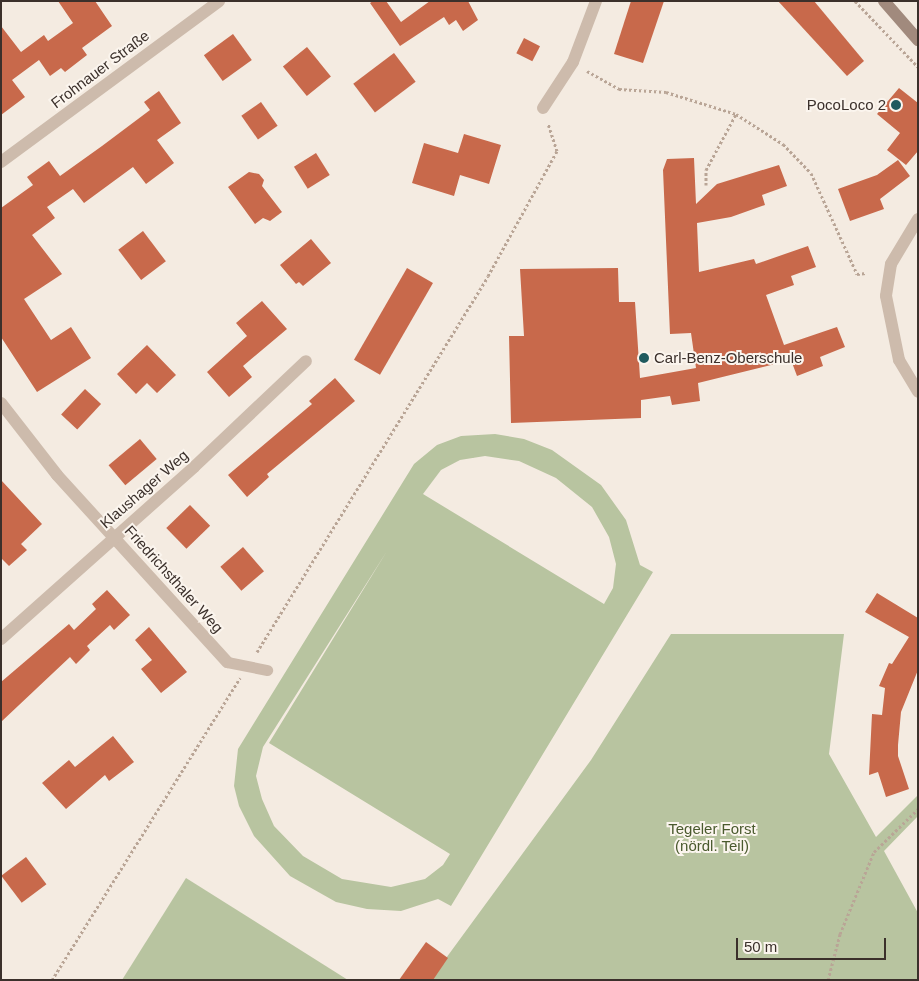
<!DOCTYPE html>
<html>
<head>
<meta charset="utf-8">
<style>
	body { margin:0 }
	#map { position:relative; width:919px; height:981px; overflow:hidden; background:#f4ebe1; font-family:Helvetica,sans-serif }
	div>[style] { position:absolute }
	.green>* { inset:0; background:#b8c4a0 }
	.building>* { inset:0; background:#c8694b; transform-origin:0 0 }
	.path>* { height:3px; margin-top:-1.5px; transform-origin:0; background:repeating-linear-gradient(90deg,#b9a596 0 2.5px,transparent 0 5px) }
	.lane>* { height:11px; margin:-5.5px; padding:0 5.5px; transform-origin:5.5px; border-radius:5.5px; background:#cdbbac }
	.street>* { height:12px; margin:-6px; padding:0 6px; transform-origin:6px; border-radius:6px; background:#cdbbac }
	.secondary>* { height:12px; margin:-6px; padding:0 6px; transform-origin:6px; border-radius:6px; background:#a18a7d }
	.dots>* { width:14px; height:14px; translate:-50% -50%; box-sizing:border-box; border:2px solid #fbf5ee; border-radius:50% }
	span { translate:-50% -50%; white-space:nowrap; text-align:center; line-height:1.15; -webkit-text-stroke:4px #fbf5ee; paint-order:stroke }
	.street-label { font-size:15px; color:#3b302b }
	.poi-label { font-size:15px; color:#3b302b }
	.right { translate:-100% -50%; text-align:right }
	.left { translate:0 -50%; text-align:left }
	.park-label { font-size:15px; color:#4a5a2e }
	.frame { position:absolute; inset:0; border:2px solid #3b302b; pointer-events:none }
	.scale { position:absolute; left:736px; top:938px; width:150px; height:22px; box-sizing:border-box; border:2px solid #3b302b; border-top:0; padding-left:6px; font-size:15px; line-height:18px; white-space:nowrap; color:#3b302b; -webkit-text-stroke:4px #fbf5ee; paint-order:stroke }
</style>
</head>
<body>
<div id="map">
	<div class="green">
		<div style="clip-path:polygon(evenodd,495px 434px,524px 439px,552px 450px,601px 485px,626px 520px,640px 565px,653px 572px,451px 906px,438px 899px,401px 911px,367px 909px,336px 902px,290px 876px,254px 836px,239px 806px,234px 786px,238px 749px,414px 464px,437px 445px,461px 436px,495px 434px,485px 456px,519px 461px,556px 478px,592px 507px,609px 537px,616px 564px,613px 588px,604px 604px,423px 494px,441px 470px,460px 460px,485px 456px,495px 434px,387px 551px,269px 743px,450px 854px,443px 865px,425px 879px,391px 887px,342px 879px,303px 856px,274px 826px,262px 799px,256px 776px,263px 747px,387px 551px)"></div>
		<div style="clip-path:polygon(671px 634px,844px 634px,829px 754px,876px 837px,918px 795px,918px 816px,884px 851px,918px 913px,918px 980px,430px 980px,591px 760px)"></div>
		<div style="clip-path:polygon(186px 878px,348px 980px,122px 980px)"></div>
	</div>
	<div class="building">
		<div style="clip-path:polygon(58px 1px,95px 1px,112px 26px,82px 48px,87px 55px,65px 72px,61px 68px,50px 76px,39px 60px,12px 80px,25px 97px,1px 115px,1px 26px,21px 52px,44px 35px,48px 41px,73px 23px)"></div>
		<div style="clip-path:polygon(373px 1px,386px 1px,401px 22px,430px 1px,468px 1px,478px 20px,463px 31px,456px 20px,449px 25px,444px 17px,400px 46px,370px 3px)"></div>
		<div style="clip-path:polygon(631px 1px,664px 1px,643px 63px,614px 54px)"></div>
		<div style="clip-path:polygon(778px 1px,814px 1px,864px 61px,847px 76px)"></div>
		<div style="left:233px;top:34px;width:32px;height:36px;rotate:54deg"></div>
		<div style="left:524px;top:38px;width:18px;height:17px;rotate:27deg"></div>
		<div style="left:307px;top:47px;width:38px;height:31px;rotate:51deg"></div>
		<div style="left:394px;top:53px;width:36px;height:51px;rotate:53deg"></div>
		<div style="clip-path:polygon(899px 88px,918px 103px,918px 151px,906px 165px,887px 150px,900px 133px,877px 114px)"></div>
		<div style="clip-path:polygon(159px 91px,181px 123px,157px 140px,174px 163px,146px 184px,133px 167px,84px 203px,73px 189px,47px 207px,55px 218px,32px 235px,62px 274px,24px 299px,51px 340px,71px 327px,91px 358px,37px 392px,1px 337px,1px 208px,33px 185px,27px 177px,49px 161px,60px 176px,102px 146px,150px 110px,144px 102px)"></div>
		<div style="left:261px;top:102px;width:29px;height:24px;rotate:55deg"></div>
		<div style="clip-path:polygon(464px 134px,501px 145px,489px 184px,460px 175px,454px 196px,412px 183px,424px 143px,458px 153px)"></div>
		<div style="left:316px;top:153px;width:26px;height:26px;rotate:58deg"></div>
		<div style="clip-path:polygon(694px 158px,696px 204px,717px 184px,779px 165px,787px 186px,762px 195px,765px 205px,731px 217px,697px 223px,699px 272px,754px 259px,756px 264px,808px 246px,816px 267px,791px 276px,794px 285px,766px 295px,784px 345px,837px 327px,845px 347px,820px 357px,823px 366px,797px 376px,791px 360px,698px 383px,700px 401px,672px 405px,670px 396px,641px 400px,641px 418px,511px 423px,509px 336px,524px 336px,520px 269px,618px 268px,619px 302px,635px 302px,640px 378px,696px 368px,691px 333px,670px 334px,663px 170px,667px 159px)"></div>
		<div style="clip-path:polygon(898px 160px,910px 176px,880px 199px,884px 209px,850px 221px,838px 189px,877px 175px)"></div>
		<div style="clip-path:polygon(249px 172px,259px 174px,264px 180px,262px 186px,282px 212px,270px 221px,263px 218px,255px 224px,228px 187px)"></div>
		<div style="left:143px;top:231px;width:38px;height:31px;rotate:53deg"></div>
		<div style="clip-path:polygon(311px 239px,331px 263px,303px 286px,299px 282px,296px 284px,280px 265px)"></div>
		<div style="left:407px;top:268px;width:30px;height:106px;rotate:30deg"></div>
		<div style="clip-path:polygon(262px 301px,287px 329px,243px 366px,252px 377px,229px 397px,207px 372px,247px 336px,236px 323px)"></div>
		<div style="clip-path:polygon(147px 345px,176px 375px,157px 393px,147px 383px,136px 394px,117px 374px)"></div>
		<div style="clip-path:polygon(335px 378px,355px 401px,267px 474px,269px 477px,247px 497px,228px 475px,312px 404px,309px 401px)"></div>
		<div style="left:85px;top:389px;width:22px;height:35px;rotate:43deg"></div>
		<div style="left:140px;top:439px;width:26px;height:41px;rotate:50deg"></div>
		<div style="clip-path:polygon(1px 480px,42px 524px,21px 544px,27px 550px,9px 566px,1px 558px)"></div>
		<div style="left:190px;top:505px;width:29px;height:33px;rotate:46deg"></div>
		<div style="left:243px;top:547px;width:32px;height:30px;rotate:49deg"></div>
		<div style="clip-path:polygon(107px 590px,130px 615px,114px 630px,110px 625px,87px 646px,90px 650px,76px 664px,70px 657px,1px 722px,1px 682px,69px 624px,74px 630px,96px 609px,92px 604px)"></div>
		<div style="clip-path:polygon(877px 593px,918px 618px,918px 670px,901px 712px,898px 745px,898px 756px,909px 789px,886px 797px,878px 772px,869px 775px,872px 714px,882px 715px,885px 688px,879px 686px,889px 663px,892px 664px,909px 637px,865px 612px)"></div>
		<div style="clip-path:polygon(149px 627px,187px 672px,161px 693px,141px 669px,152px 660px,135px 640px)"></div>
		<div style="clip-path:polygon(113px 736px,134px 762px,109px 781px,105px 775px,66px 809px,42px 783px,69px 760px,75px 767px)"></div>
		<div style="left:26px;top:857px;width:34px;height:31px;rotate:53deg"></div>
		<div style="clip-path:polygon(426px 942px,448px 958px,433px 980px,399px 980px)"></div>
	</div>
	<div class="path">
		<div style="left:855px;top:1px;width:91px;rotate:46.3deg"></div>
		<div style="left:587px;top:71px;width:37px;rotate:29deg"></div>
		<div style="left:619px;top:89px;width:47px;rotate:3.7deg"></div>
		<div style="left:666px;top:92px;width:73px;rotate:17.4deg"></div>
		<div style="left:736px;top:114px;width:56px;rotate:32.6deg"></div>
		<div style="left:783px;top:144px;width:40px;rotate:46deg"></div>
		<div style="left:811px;top:173px;width:111px;rotate:65.5deg"></div>
		<div style="left:857px;top:274px;width:9px;rotate:-6deg"></div>
		<div style="left:706px;top:185px;width:15px;rotate:-90deg"></div>
		<div style="left:706px;top:170px;width:64px;rotate:-61.8deg"></div>
		<div style="left:257px;top:652px;width:441px;rotate:-58.4deg"></div>
		<div style="left:488px;top:276px;width:143px;rotate:-61.1deg"></div>
		<div style="left:557px;top:151px;width:29px;rotate:-108deg"></div>
		<div style="left:52px;top:980px;width:356px;rotate:-58.1deg"></div>
		<div style="left:828px;top:980px;width:48px;rotate:-75.4deg"></div>
		<div style="left:840px;top:934px;width:89px;rotate:-67.5deg"></div>
		<div style="left:874px;top:852px;width:62px;rotate:-44.3deg"></div>
	</div>
	<div class="lane">
		<div style="left:227px;top:662px;width:41px;rotate:11.3deg"></div>
	</div>
	<div class="street">
		<div style="left:543px;top:108px;width:55px;rotate:-56.9deg"></div>
		<div style="left:573px;top:62px;width:65px;rotate:-69.3deg"></div>
		<div style="left:1px;top:162px;width:271px;rotate:-36.4deg"></div>
		<div style="left:918px;top:219px;width:52px;rotate:121deg"></div>
		<div style="left:891px;top:264px;width:32px;rotate:99deg"></div>
		<div style="left:886px;top:296px;width:65px;rotate:78.5deg"></div>
		<div style="left:899px;top:360px;width:37px;rotate:59deg"></div>
		<div style="left:1px;top:403px;width:91px;rotate:52.1deg"></div>
		<div style="left:57px;top:475px;width:253px;rotate:47.7deg"></div>
		<div style="left:1px;top:639px;width:259px;rotate:-41.7deg"></div>
		<div style="left:194px;top:467px;width:154px;rotate:-43.4deg"></div>
	</div>
	<div class="secondary">
		<div style="left:884px;top:1px;width:52px;rotate:48.9deg"></div>
	</div>
	<div class="dots">
		<div style="left:896px;top:105px;background:#1f5a5e"></div>
		<div style="left:644px;top:358px;background:#1f5a5e"></div>
	</div>
	<div class="street-label">
		<span style="left:100px;top:69px;rotate:-37deg">Frohnauer Straße</span>
		<span style="left:144px;top:489px;rotate:-41deg">Klaushager Weg</span>
		<span style="left:174px;top:579px;rotate:48deg">Friedrichsthaler Weg</span>
	</div>
	<div class="poi-label">
		<span class="right" style="left:886px;top:105px">PocoLoco 2</span>
		<span class="left" style="left:654px;top:358px">Carl-Benz-Oberschule</span>
	</div>
	<div class="park-label">
		<span style="left:712px;top:837px">Tegeler Forst<br>(nördl. Teil)</span>
	</div>
	<div class="frame"></div>
	<div class="scale">50 m</div>
</div>
</body>
</html>
